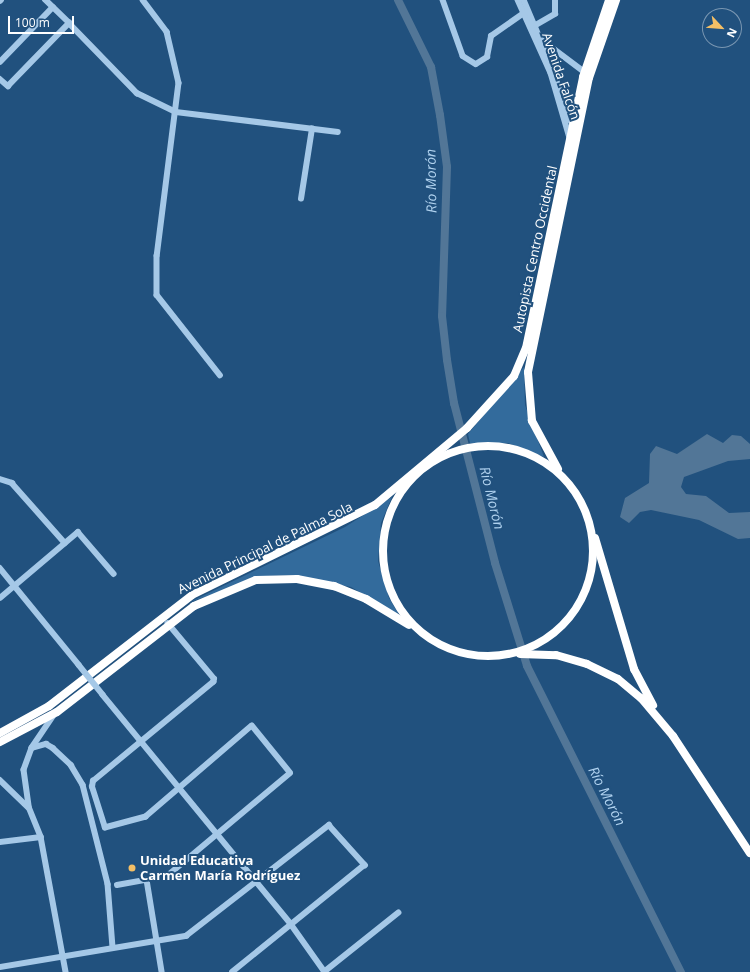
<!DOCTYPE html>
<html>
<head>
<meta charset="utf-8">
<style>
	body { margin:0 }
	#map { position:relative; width:750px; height:972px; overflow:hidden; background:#21517e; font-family:"Open Sans",sans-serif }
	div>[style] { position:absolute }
	.green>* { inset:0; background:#336b9c }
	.water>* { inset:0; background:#527697 }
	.river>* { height:8px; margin:-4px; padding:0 4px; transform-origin:4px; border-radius:4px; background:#527697 }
	.minor>* { height:5.5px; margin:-2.75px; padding:0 2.75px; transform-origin:2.75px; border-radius:2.75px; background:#a5c8e7 }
	.highway>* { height:8px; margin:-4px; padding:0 4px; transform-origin:4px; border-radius:4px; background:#fff }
	.highway>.ring { margin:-4px; padding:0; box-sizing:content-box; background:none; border:8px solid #fff; border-radius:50% }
	.minor-bridge>* { height:5.5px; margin:-2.75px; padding:0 2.75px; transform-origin:2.75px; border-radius:2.75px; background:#a5c8e7 }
	.dots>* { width:11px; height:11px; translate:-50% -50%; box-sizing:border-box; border:2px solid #21517e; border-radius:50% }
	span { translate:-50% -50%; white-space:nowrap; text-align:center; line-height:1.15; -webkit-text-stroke:4px #21517e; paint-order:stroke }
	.street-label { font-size:13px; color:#fff }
	.poi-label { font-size:13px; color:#fff; font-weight:700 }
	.left { translate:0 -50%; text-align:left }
	.water-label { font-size:14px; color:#b0d2ef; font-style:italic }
	.north { position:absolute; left:702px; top:8px; width:40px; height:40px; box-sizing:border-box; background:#21517e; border:1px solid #7a97b2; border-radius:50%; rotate:116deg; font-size:11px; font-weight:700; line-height:16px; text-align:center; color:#fff }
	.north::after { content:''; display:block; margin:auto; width:14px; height:18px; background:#f4bf66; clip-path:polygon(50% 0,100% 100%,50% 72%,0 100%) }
	.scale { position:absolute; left:8px; top:16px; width:66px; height:18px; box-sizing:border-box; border:2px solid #fff; border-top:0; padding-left:5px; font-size:12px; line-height:14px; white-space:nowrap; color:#fff; -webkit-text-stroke:3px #21517e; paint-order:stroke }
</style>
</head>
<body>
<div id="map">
	<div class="green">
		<div style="clip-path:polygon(524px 367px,525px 405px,544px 457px,508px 443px,470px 443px,468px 434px)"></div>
		<div style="clip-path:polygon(392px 497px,381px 523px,378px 561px,389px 598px,399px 615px,351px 587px,290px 575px,266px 576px,190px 602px,345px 527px)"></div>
	</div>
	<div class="water">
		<div style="clip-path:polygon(707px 434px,723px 443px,732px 435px,741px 436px,750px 444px,750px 459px,728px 461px,684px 477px,681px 487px,686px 494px,706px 496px,729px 513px,750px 512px,750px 538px,738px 539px,699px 520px,651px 510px,640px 512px,629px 523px,620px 517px,625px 498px,649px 483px,650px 454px,656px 446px,677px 454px)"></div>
	</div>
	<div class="river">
		<div style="left:398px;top:0;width:75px;rotate:63.8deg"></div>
		<div style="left:431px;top:67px;width:49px;rotate:79.4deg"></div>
		<div style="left:440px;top:115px;width:52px;rotate:82.3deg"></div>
		<div style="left:447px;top:167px;width:149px;rotate:91.9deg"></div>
		<div style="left:442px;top:316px;width:44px;rotate:83.5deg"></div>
		<div style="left:447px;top:360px;width:44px;rotate:80.8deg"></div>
		<div style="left:454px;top:403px;width:165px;rotate:75.6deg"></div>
		<div style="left:495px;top:563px;width:108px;rotate:72.7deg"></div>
		<div style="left:527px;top:666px;width:343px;rotate:63.3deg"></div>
	</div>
	<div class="minor">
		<div style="left:143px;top:0;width:40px;rotate:53deg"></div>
		<div style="left:167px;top:32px;width:52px;rotate:76.8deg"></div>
		<div style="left:179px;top:83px;width:174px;rotate:97.2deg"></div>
		<div style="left:157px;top:256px;width:39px;rotate:90deg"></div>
		<div style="left:157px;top:295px;width:102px;rotate:51.8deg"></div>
		<div style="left:443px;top:0;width:59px;rotate:70.3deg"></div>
		<div style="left:463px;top:56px;width:15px;rotate:32deg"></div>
		<div style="left:476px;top:64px;width:13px;rotate:-32deg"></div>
		<div style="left:487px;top:57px;width:21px;rotate:-79deg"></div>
		<div style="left:491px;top:36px;width:40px;rotate:-34.9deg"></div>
		<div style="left:518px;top:0;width:80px;rotate:65.7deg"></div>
		<div style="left:551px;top:73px;width:68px;rotate:73.7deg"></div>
		<div style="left:524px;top:0;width:77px;rotate:67.1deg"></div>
		<div style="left:554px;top:71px;width:49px;rotate:73.4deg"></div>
		<div style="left:568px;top:118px;width:10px;rotate:45deg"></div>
		<div style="left:0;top:1px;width:1px;rotate:-45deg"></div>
		<div style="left:69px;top:23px;width:98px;rotate:45.8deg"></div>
		<div style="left:137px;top:93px;width:43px;rotate:26deg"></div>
		<div style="left:176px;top:112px;width:163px;rotate:7deg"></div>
		<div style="left:536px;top:25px;width:22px;rotate:-30deg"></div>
		<div style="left:555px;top:14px;width:14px;rotate:-90deg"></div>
		<div style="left:542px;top:40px;width:55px;rotate:36.9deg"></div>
		<div style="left:0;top:62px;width:76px;rotate:-46.1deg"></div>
		<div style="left:0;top:79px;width:11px;rotate:41deg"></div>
		<div style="left:8px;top:86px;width:88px;rotate:-45.9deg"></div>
		<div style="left:69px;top:23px;width:33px;rotate:-136deg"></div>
		<div style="left:301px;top:199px;width:71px;rotate:-81.1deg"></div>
		<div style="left:0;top:479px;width:13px;rotate:18deg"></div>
		<div style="left:12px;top:483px;width:80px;rotate:48.5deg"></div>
		<div style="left:0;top:568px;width:125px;rotate:50.8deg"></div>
		<div style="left:0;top:598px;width:102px;rotate:-40.2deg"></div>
		<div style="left:78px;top:532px;width:55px;rotate:49.4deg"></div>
		<div style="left:103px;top:695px;width:296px;rotate:50.6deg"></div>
		<div style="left:291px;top:924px;width:59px;rotate:54.7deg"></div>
		<div style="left:55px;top:714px;width:41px;rotate:124.1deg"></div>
		<div style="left:32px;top:748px;width:23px;rotate:110deg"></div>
		<div style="left:24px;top:770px;width:37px;rotate:82deg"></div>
		<div style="left:29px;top:807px;width:32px;rotate:68deg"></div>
		<div style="left:41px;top:837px;width:137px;rotate:79.5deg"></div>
		<div style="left:32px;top:748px;width:15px;rotate:-16deg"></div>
		<div style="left:46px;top:744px;width:8px;rotate:30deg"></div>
		<div style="left:53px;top:748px;width:25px;rotate:43deg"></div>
		<div style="left:71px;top:765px;width:23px;rotate:59deg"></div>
		<div style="left:83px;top:785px;width:102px;rotate:75.8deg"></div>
		<div style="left:108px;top:884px;width:63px;rotate:85.5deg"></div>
		<div style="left:0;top:780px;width:39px;rotate:44deg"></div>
		<div style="left:0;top:842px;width:41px;rotate:-7deg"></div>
		<div style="left:147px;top:880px;width:93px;rotate:80.7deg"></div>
		<div style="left:117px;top:885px;width:51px;rotate:-10.2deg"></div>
		<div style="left:167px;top:876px;width:160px;rotate:-39.9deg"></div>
		<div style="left:290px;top:773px;width:60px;rotate:-129deg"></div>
		<div style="left:252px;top:726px;width:140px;rotate:139.4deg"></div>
		<div style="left:146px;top:817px;width:42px;rotate:165deg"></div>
		<div style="left:105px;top:828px;width:43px;rotate:-107.6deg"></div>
		<div style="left:92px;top:787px;width:6px;rotate:-81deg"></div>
		<div style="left:93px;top:781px;width:156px;rotate:-39.5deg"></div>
		<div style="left:213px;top:682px;width:3px;rotate:-72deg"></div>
		<div style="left:214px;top:679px;width:72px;rotate:-129.9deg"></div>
		<div style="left:0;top:967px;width:189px;rotate:-9.5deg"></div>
		<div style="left:186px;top:936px;width:181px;rotate:-37.8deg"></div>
		<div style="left:329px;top:825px;width:54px;rotate:48deg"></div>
		<div style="left:365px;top:865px;width:170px;rotate:141deg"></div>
		<div style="left:324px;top:972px;width:95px;rotate:-38.6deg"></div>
	</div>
	<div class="highway">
		<div class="ring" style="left:383px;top:446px;width:202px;height:202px"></div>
		<div style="left:558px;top:469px;width:55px;rotate:-118.4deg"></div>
		<div style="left:532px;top:421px;width:49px;rotate:-94.7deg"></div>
		<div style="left:528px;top:372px;width:300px;rotate:-78.3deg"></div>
		<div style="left:589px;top:78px;width:83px;rotate:-70.9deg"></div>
		<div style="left:595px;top:538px;width:137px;rotate:73.4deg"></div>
		<div style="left:634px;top:669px;width:41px;rotate:62.2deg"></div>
		<div style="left:520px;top:654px;width:36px;rotate:2deg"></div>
		<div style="left:556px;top:655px;width:32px;rotate:16deg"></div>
		<div style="left:587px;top:664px;width:34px;rotate:26deg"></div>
		<div style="left:618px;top:679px;width:30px;rotate:40deg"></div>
		<div style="left:641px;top:698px;width:50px;rotate:49.9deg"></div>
		<div style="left:673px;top:736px;width:140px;rotate:56.7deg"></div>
		<div style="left:0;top:733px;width:56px;rotate:-28.9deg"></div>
		<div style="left:49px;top:706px;width:181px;rotate:-37.8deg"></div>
		<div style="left:192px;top:595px;width:204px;rotate:-26.2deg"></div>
		<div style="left:375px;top:505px;width:120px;rotate:-39.9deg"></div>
		<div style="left:467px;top:428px;width:70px;rotate:-47.9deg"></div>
		<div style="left:514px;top:376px;width:30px;rotate:-67deg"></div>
		<div style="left:526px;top:348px;width:277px;rotate:-78.1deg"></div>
		<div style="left:583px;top:77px;width:81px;rotate:-71.3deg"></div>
		<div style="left:0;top:742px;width:64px;rotate:-27.8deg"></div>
		<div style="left:57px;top:712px;width:173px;rotate:-37.7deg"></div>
		<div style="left:194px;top:606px;width:67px;rotate:-22.8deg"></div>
		<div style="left:256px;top:580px;width:41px;rotate:-1.4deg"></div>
		<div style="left:297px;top:579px;width:38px;rotate:11deg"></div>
		<div style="left:334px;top:586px;width:35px;rotate:22deg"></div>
		<div style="left:366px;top:599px;width:50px;rotate:31.2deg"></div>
	</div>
	<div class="minor-bridge">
		<div style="left:79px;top:665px;width:38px;rotate:51deg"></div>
	</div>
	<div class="dots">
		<div style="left:132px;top:868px;background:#f4bf66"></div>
	</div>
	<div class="street-label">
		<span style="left:561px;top:76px;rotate:71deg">Avenida Falcón</span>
		<span style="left:535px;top:249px;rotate:-78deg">Autopista Centro Occidental</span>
		<span style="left:265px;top:548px;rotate:-26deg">Avenida Principal de Palma Sola</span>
	</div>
	<div class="poi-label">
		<span class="left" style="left:140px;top:868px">Unidad Educativa<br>Carmen María Rodríguez</span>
	</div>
	<div class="water-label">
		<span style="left:431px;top:181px;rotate:-91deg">Río Morón</span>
		<span style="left:492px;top:498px;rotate:76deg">Río Morón</span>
		<span style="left:607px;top:796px;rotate:63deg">Río Morón</span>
	</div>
	<div class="north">N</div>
	<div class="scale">100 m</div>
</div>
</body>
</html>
